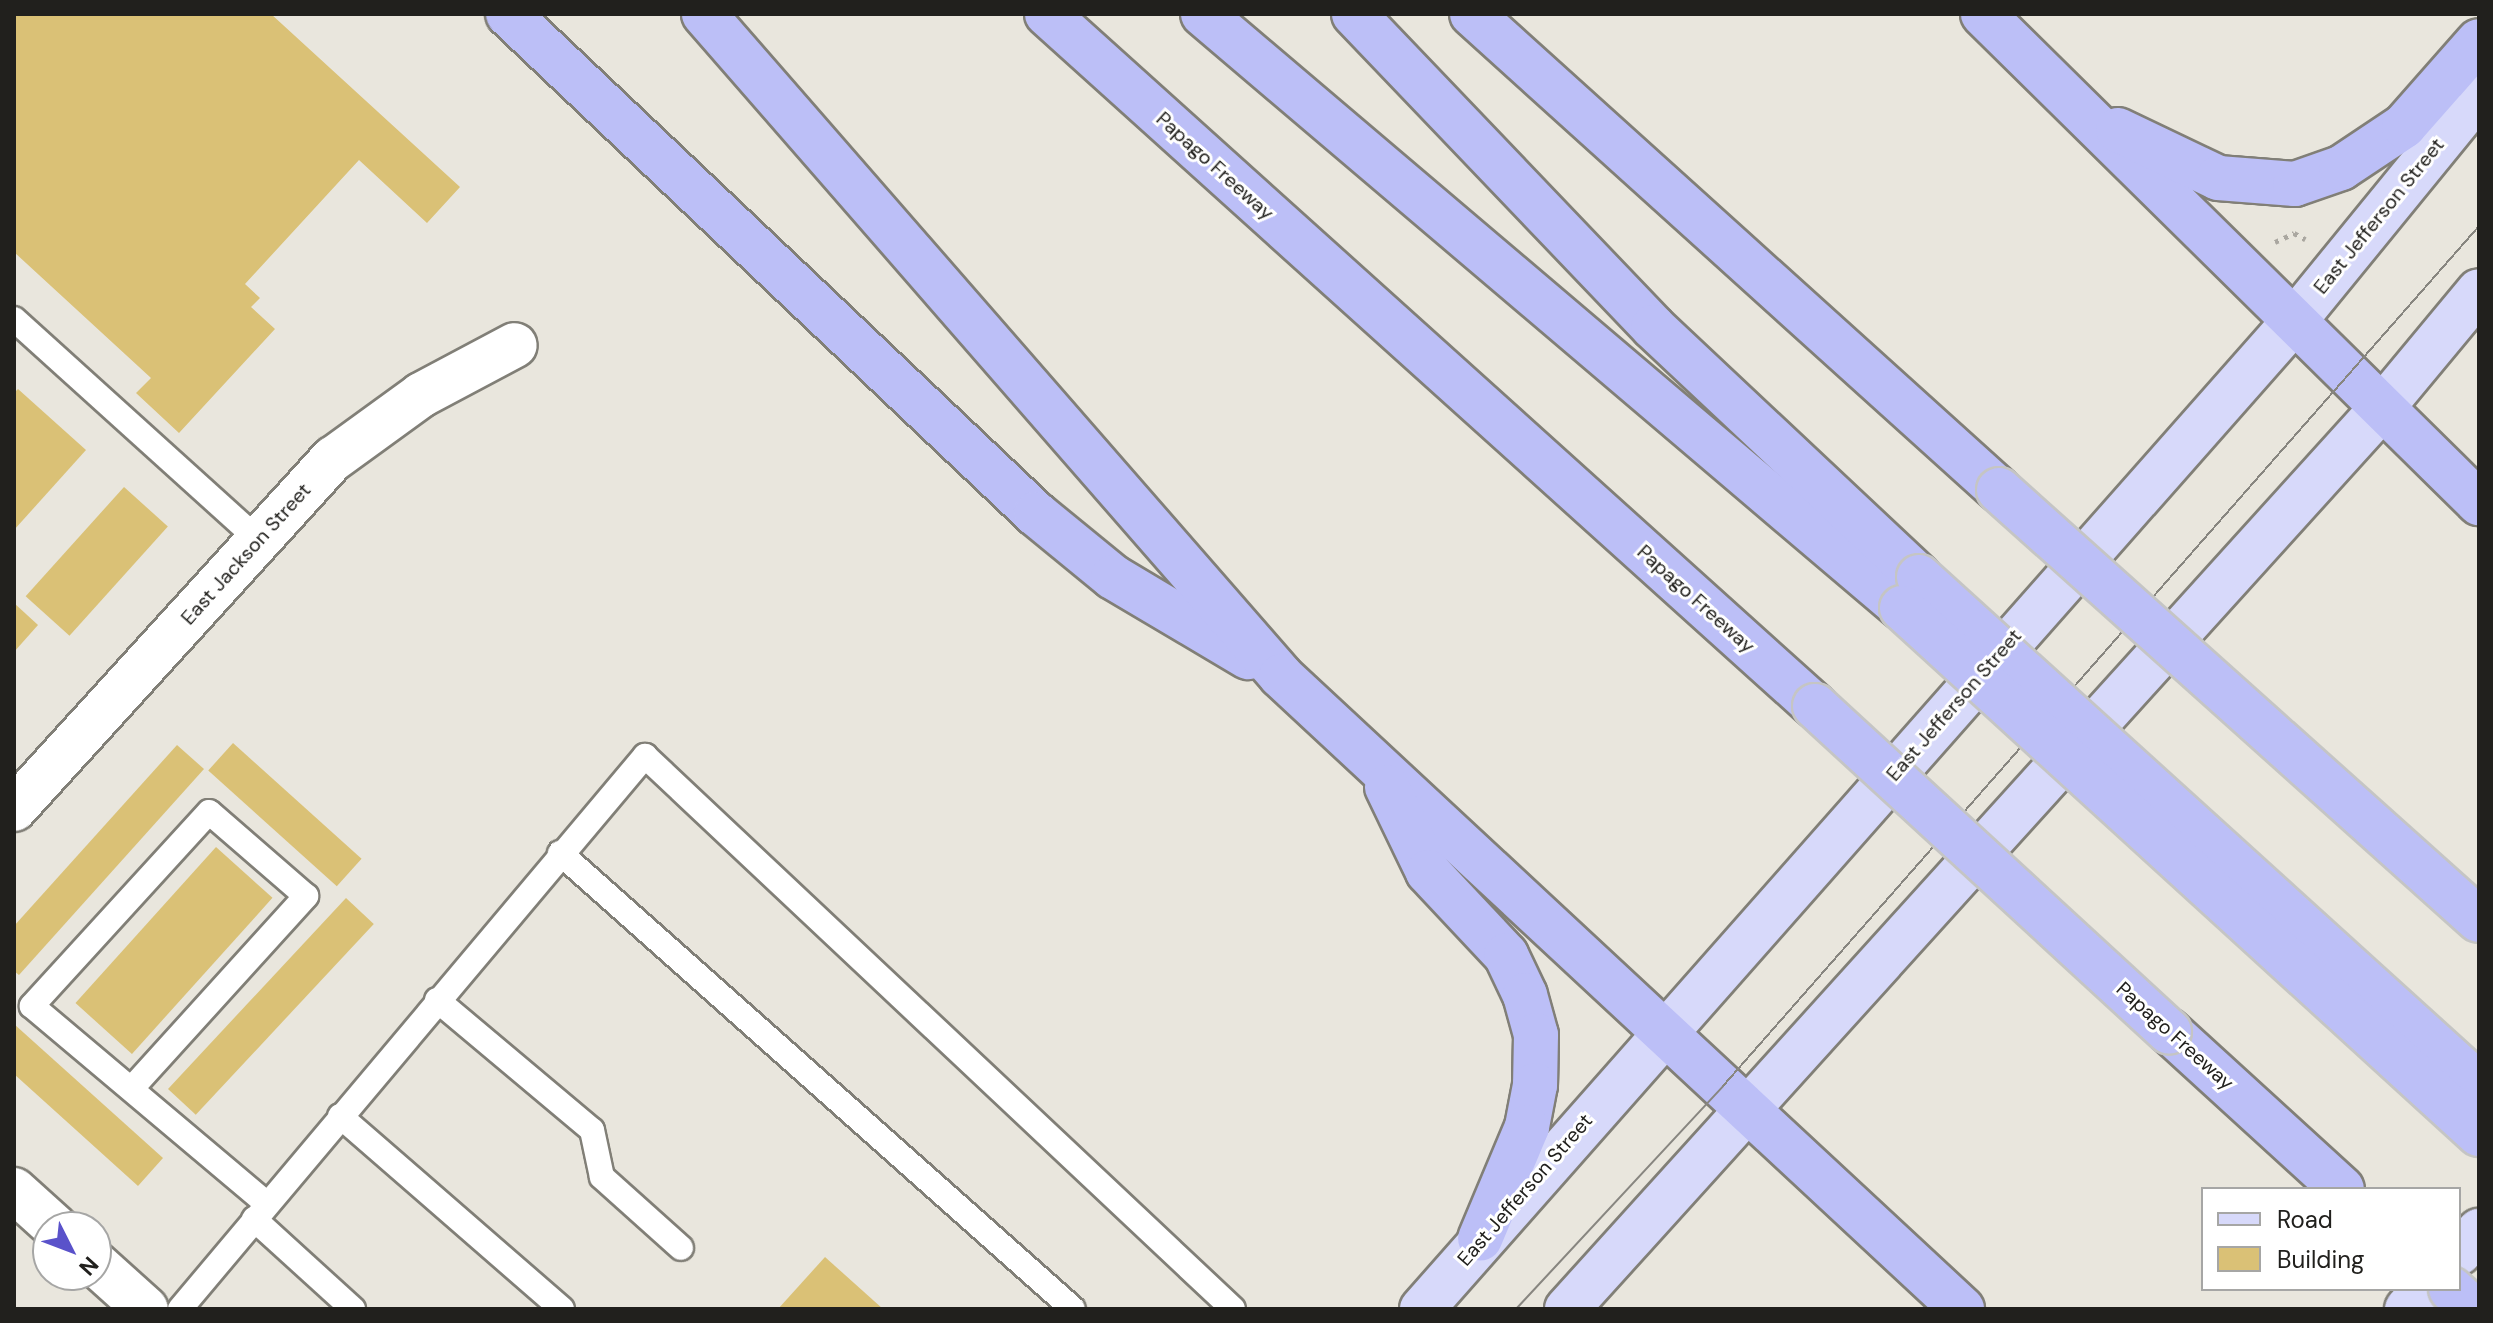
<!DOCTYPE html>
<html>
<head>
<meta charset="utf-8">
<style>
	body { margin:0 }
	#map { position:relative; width:2493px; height:1323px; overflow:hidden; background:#e9e6dd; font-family:"DM Sans",sans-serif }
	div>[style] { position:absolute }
	.building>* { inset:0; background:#dac176; transform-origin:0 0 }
	.path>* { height:5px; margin-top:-2.5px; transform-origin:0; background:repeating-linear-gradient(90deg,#aaa7a0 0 4px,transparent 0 10px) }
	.roads { filter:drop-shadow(2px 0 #817f77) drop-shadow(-2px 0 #817f77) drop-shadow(0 2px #817f77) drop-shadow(0 -2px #817f77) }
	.lane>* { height:24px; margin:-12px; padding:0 12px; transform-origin:12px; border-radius:12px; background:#fff }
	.street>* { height:44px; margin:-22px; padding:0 22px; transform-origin:22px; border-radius:22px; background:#fff }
	.primary>* { height:44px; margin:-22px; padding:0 22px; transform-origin:22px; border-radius:22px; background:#d7d9fa }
	.highway>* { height:44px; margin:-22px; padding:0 22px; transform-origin:22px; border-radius:22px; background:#bcbff7 }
	.tram>* { height:2px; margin:-1px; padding:0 1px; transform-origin:1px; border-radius:1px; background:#888680 }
	.bridges { filter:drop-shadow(2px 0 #c5c5c4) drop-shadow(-2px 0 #c5c5c4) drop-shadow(0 2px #c5c5c4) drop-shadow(0 -2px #c5c5c4) }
	.highway-bridge>* { height:44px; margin:-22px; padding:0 22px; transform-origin:22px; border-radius:22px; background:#bcbff7 }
	span { translate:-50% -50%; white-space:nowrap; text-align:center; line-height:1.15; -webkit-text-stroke:6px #fff; paint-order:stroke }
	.street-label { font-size:20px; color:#21201d }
	.frame { position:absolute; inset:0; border:16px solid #21201d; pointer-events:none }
	.legend { position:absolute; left:2201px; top:1187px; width:260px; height:104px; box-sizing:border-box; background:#fff; border:2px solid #a6a6a5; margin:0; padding:10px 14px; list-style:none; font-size:24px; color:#21201d }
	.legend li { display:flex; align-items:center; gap:16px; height:40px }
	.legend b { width:40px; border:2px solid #a6a6a5 }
	.north { position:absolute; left:32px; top:1211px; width:80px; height:80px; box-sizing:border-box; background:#fff; border:2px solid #a6a6a5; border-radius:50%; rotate:132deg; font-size:22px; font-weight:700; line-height:32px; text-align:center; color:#21201d }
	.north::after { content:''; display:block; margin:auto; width:28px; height:36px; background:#5a52ca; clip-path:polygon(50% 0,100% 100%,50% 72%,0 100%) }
</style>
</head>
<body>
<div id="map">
	<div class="building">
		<div style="clip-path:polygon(14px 14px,271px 14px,460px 187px,427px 223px,359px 160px,245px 284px,260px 298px,251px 307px,275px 329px,179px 433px,136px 393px,151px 378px,14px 252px)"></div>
		<div style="clip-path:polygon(18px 389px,86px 450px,14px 530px,14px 393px)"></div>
		<div style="left:124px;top:487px;width:59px;height:147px;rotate:42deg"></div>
		<div style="clip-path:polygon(14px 603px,38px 625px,14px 652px)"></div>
		<div style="left:233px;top:743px;width:173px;height:37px;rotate:42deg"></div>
		<div style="clip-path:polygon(177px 745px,204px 769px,19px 975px,14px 971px,14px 926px)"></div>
		<div style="left:216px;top:847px;width:76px;height:210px;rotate:42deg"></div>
		<div style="left:346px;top:898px;width:38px;height:261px;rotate:43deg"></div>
		<div style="clip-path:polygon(14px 1024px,163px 1158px,138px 1186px,14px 1074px)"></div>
		<div style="clip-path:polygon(825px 1257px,883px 1309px,778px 1309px)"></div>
	</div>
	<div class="path">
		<div style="left:2275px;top:242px;width:21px;rotate:-25deg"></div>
		<div style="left:2294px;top:233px;width:13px;rotate:29deg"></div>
	</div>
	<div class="roads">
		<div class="lane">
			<div style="left:14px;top:319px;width:330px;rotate:42.1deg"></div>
			<div style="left:560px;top:853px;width:686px;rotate:41.63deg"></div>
			<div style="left:437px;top:1000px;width:202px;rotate:40deg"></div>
			<div style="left:592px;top:1130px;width:48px;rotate:78deg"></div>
			<div style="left:602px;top:1177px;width:106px;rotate:41.9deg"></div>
			<div style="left:133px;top:1087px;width:258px;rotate:-47.8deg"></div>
			<div style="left:306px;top:896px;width:128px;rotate:-139.1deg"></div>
			<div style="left:209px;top:812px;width:263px;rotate:132.4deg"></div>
			<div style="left:32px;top:1006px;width:306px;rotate:40.1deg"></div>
			<div style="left:340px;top:1116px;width:294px;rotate:41deg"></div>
			<div style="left:254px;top:1219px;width:134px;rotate:42.3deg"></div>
			<div style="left:180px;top:1309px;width:723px;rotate:-49.94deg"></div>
			<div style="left:645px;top:756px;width:807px;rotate:43.24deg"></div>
		</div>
		<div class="street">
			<div style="left:14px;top:809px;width:474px;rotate:-47.7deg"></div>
			<div style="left:333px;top:459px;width:109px;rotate:-36deg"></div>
			<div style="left:421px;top:395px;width:106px;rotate:-28deg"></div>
			<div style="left:14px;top:1190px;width:55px;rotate:42.1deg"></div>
			<div style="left:96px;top:1264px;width:67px;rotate:42deg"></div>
		</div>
		<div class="primary">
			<div style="left:2459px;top:1253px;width:30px;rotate:-48deg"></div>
			<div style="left:1422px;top:1309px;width:1319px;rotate:-48.56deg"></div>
			<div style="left:2295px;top:320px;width:291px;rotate:-50.8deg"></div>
			<div style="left:1567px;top:1309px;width:1214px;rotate:-47.87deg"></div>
			<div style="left:2381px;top:409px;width:153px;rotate:-50.3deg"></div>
			<div style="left:2407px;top:1309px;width:27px;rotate:-48deg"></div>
		</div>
		<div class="highway">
			<div style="left:508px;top:14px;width:727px;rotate:43.44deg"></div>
			<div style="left:1036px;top:514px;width:99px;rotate:39.3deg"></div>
			<div style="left:1113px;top:577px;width:157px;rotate:30.7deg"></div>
			<div style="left:704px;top:14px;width:878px;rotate:48.92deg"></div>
			<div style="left:1281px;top:676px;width:930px;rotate:42.91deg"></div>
			<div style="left:1047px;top:14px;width:1034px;rotate:42.02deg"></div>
			<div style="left:1203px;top:14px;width:917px;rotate:40.36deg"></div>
			<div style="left:1354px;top:14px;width:433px;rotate:46.3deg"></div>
			<div style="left:1653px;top:327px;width:365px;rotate:43.2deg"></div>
			<div style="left:1472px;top:14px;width:710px;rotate:42.09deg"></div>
			<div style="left:1983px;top:14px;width:697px;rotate:44.59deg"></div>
			<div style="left:2118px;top:130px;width:111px;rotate:25.6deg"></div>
			<div style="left:2218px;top:178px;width:77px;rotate:4.5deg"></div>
			<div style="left:2295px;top:184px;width:49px;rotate:-19.2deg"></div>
			<div style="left:2341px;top:168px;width:76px;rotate:-33.7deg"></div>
			<div style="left:2404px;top:126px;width:113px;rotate:-48.6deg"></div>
			<div style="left:1387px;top:787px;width:94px;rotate:64.2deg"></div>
			<div style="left:1428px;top:872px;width:114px;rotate:46.8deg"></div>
			<div style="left:1506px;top:955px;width:44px;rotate:64.6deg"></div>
			<div style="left:1525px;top:995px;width:41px;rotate:74.6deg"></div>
			<div style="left:1536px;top:1035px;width:50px;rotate:91.1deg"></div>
			<div style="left:1535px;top:1085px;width:43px;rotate:100.8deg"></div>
			<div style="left:1527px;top:1127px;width:121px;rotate:112.8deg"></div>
			<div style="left:2169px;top:1031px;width:234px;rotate:42.4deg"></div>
		</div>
	</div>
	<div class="tram">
		<div style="left:1516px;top:1309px;width:304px;rotate:-47.1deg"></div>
		<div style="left:1723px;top:1086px;width:1145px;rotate:-48.68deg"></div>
		<div style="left:2453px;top:1309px;width:39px;rotate:-48deg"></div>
	</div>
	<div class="bridges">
		<div class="highway-bridge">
			<div style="left:1999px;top:490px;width:644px;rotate:41.86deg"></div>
			<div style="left:1919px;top:577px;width:756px;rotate:42.21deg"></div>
			<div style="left:1902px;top:608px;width:781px;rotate:42.35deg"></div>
			<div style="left:1815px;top:706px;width:481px;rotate:42.6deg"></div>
			<div style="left:2451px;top:1289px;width:30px;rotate:42deg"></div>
		</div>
	</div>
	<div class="street-label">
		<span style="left:1215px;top:166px;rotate:42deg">Papago Freeway</span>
		<span style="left:2379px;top:216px;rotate:-51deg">East Jefferson Street</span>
		<span style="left:246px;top:554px;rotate:-48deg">East Jackson Street</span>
		<span style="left:1696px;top:599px;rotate:42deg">Papago Freeway</span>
		<span style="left:1954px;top:705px;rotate:-49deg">East Jefferson Street</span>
		<span style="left:2175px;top:1036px;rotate:42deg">Papago Freeway</span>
		<span style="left:1525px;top:1190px;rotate:-49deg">East Jefferson Street</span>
	</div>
	<div class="frame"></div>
	<ul class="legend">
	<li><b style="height:10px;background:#d7d9fa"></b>Road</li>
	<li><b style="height:22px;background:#dac176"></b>Building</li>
	</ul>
	<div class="north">N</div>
</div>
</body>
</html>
